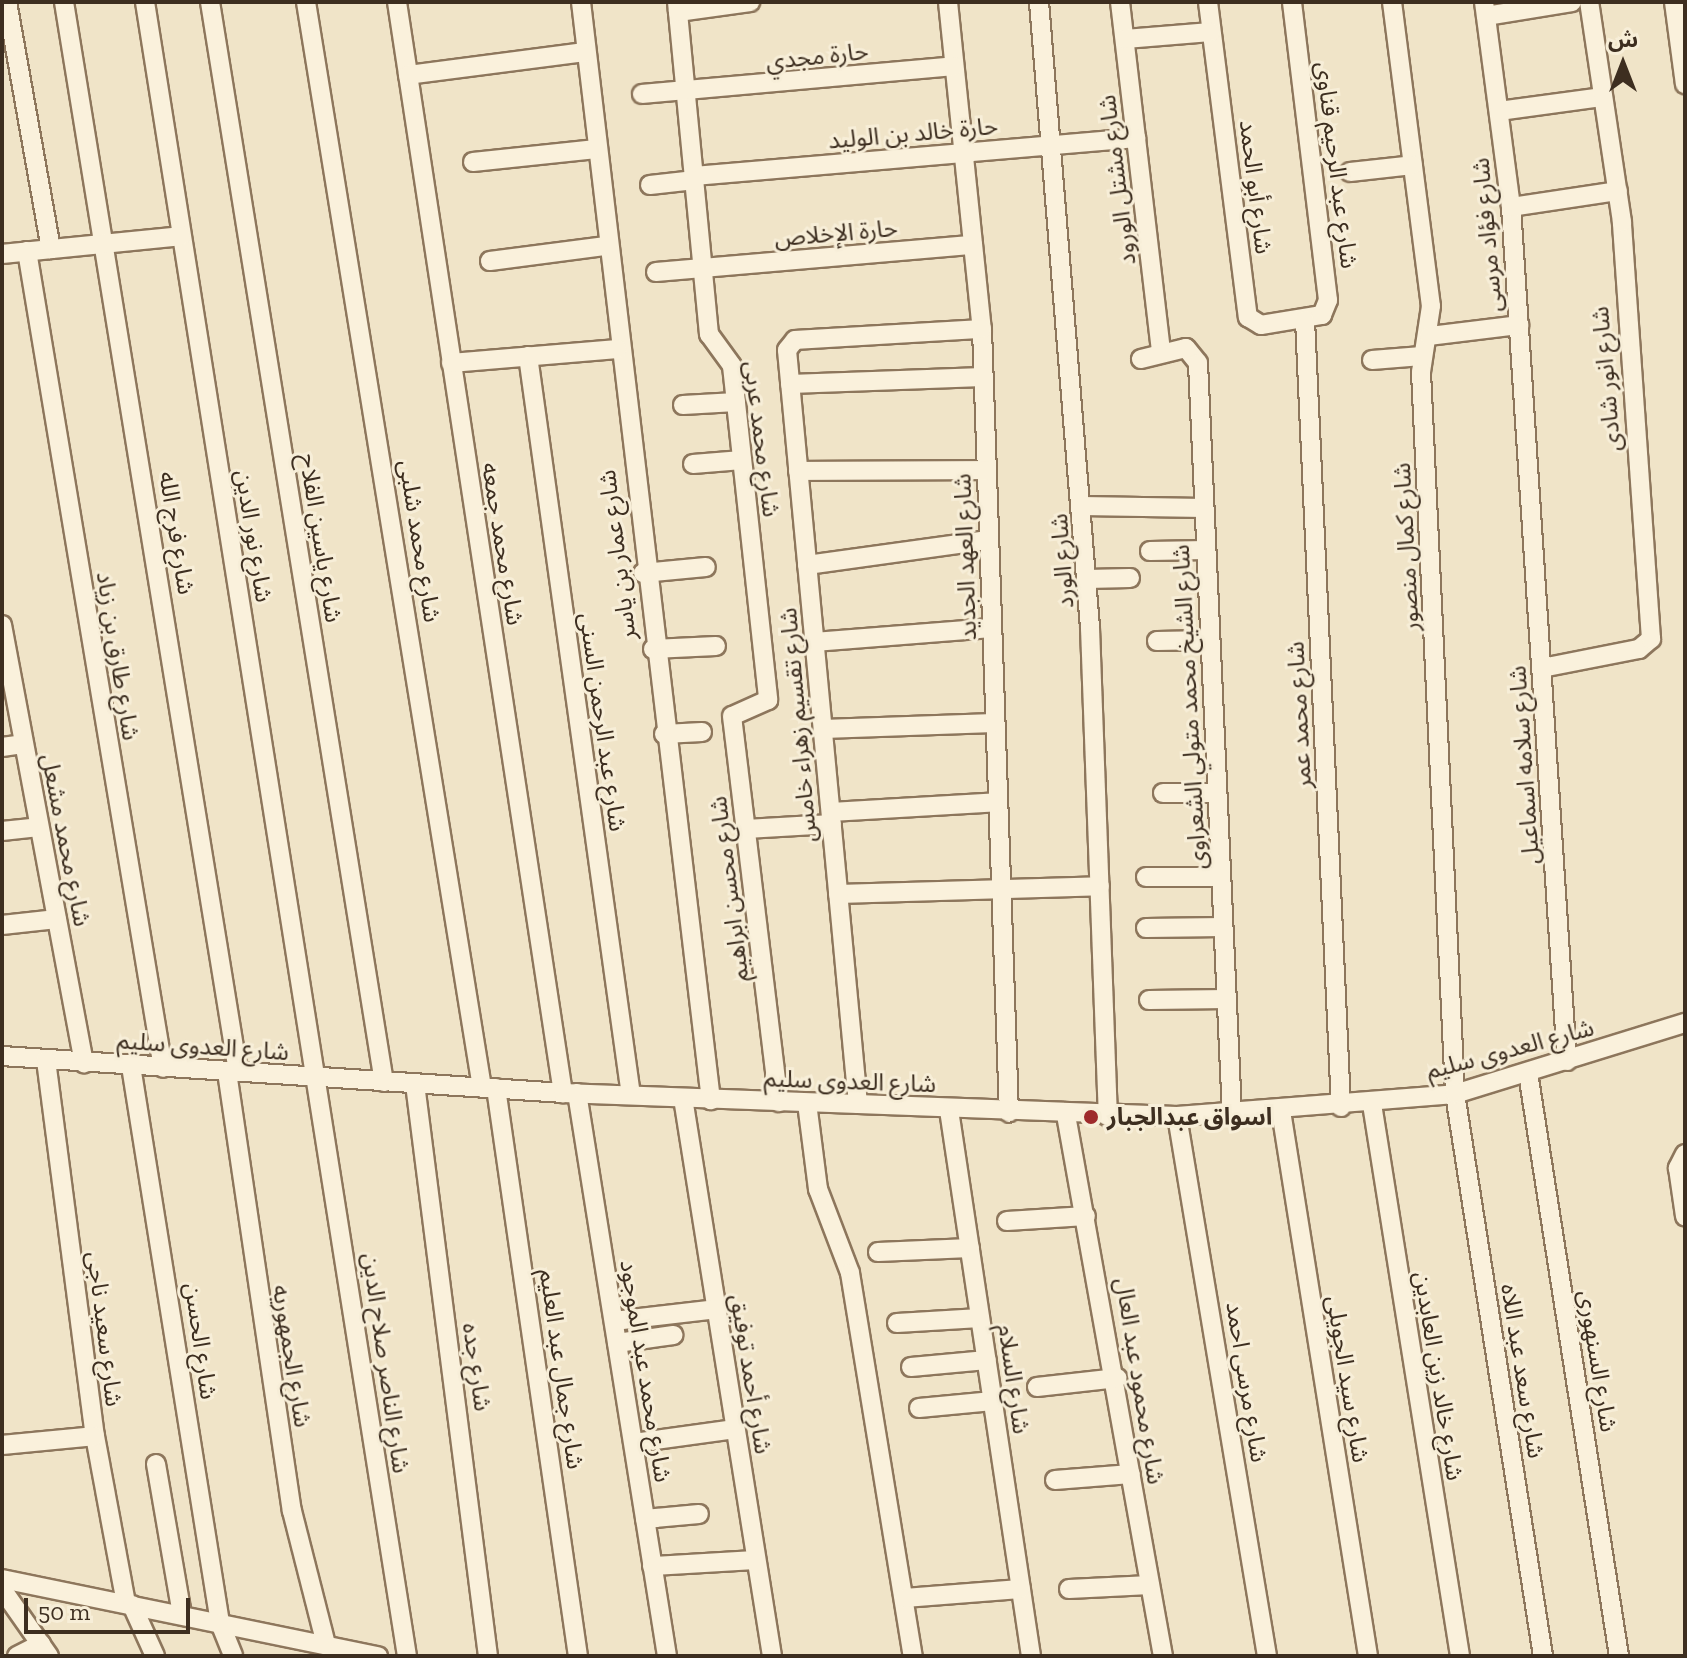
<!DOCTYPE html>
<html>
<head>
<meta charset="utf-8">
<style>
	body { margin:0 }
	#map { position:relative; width:1687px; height:1658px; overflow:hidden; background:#f0e4c8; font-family:"Zilla Slab","Noto Sans Arabic",serif }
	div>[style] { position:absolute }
	.roads { filter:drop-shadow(2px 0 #8d765c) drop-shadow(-2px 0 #8d765c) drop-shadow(0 2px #8d765c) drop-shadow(0 -2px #8d765c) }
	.street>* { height:18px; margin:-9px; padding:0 9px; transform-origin:9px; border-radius:9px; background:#faf1dc }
	.dots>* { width:22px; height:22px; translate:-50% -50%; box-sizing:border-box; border:4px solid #f7eed8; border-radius:50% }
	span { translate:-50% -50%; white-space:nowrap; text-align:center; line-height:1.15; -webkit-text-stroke:6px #f7eed8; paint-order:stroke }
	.street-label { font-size:24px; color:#3d2e20 }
	.poi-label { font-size:24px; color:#3d2e20; font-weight:700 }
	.left { translate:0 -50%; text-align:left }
	.frame { position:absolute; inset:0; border:4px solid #3d2e20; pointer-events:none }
	.north { position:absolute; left:1583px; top:24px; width:80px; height:80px; -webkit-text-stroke:6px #f7eed8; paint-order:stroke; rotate:0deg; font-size:22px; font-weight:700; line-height:32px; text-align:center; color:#3d2e20 }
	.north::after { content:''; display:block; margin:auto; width:28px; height:36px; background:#3d2e20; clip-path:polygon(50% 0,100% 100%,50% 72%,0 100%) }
	.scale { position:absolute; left:24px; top:1598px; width:166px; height:36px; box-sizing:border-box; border:4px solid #3d2e20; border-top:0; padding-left:10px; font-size:24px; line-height:28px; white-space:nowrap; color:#3d2e20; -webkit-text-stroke:6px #f7eed8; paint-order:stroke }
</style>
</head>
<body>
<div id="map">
	<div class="roads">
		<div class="street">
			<div style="left:7px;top:2px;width:251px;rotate:79.9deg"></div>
			<div style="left:64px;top:2px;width:1084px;rotate:80.76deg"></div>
			<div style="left:145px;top:2px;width:1675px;rotate:81deg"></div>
			<div style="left:210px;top:2px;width:1094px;rotate:80.85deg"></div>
			<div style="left:306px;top:2px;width:1100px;rotate:80.79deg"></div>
			<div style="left:397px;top:2px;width:1104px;rotate:81.35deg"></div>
			<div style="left:581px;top:2px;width:1106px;rotate:83.25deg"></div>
			<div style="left:677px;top:2px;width:334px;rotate:84.5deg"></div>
			<div style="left:709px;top:334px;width:39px;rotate:54deg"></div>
			<div style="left:732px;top:366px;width:336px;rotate:83.8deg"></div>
			<div style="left:768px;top:700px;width:39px;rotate:156deg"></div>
			<div style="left:732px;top:716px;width:389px;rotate:83.1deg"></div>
			<div style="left:948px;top:2px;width:329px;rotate:84.1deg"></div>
			<div style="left:982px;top:329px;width:784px;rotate:88.03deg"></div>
			<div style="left:1039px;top:2px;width:628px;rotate:85.34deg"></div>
			<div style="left:1090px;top:628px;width:489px;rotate:87.9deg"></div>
			<div style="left:1120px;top:2px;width:353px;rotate:83.3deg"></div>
			<div style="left:1208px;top:2px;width:318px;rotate:82.8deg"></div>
			<div style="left:1248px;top:317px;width:15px;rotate:32deg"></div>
			<div style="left:1261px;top:325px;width:62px;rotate:-9.3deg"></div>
			<div style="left:1322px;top:315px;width:16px;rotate:-68deg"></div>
			<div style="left:1328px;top:300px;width:300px;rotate:-96.9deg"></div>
			<div style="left:1392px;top:2px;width:306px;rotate:82.7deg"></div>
			<div style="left:1431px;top:306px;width:67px;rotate:98.6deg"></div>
			<div style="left:1421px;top:372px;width:723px;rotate:87.3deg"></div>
			<div style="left:1455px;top:1094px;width:569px;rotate:81.1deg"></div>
			<div style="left:1484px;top:2px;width:207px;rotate:82.5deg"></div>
			<div style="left:1511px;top:207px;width:856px;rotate:86.25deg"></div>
			<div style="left:1674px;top:2px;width:83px;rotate:82.4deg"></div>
			<div style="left:678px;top:12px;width:73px;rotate:-7.9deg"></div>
			<div style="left:1486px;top:16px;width:87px;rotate:-9.2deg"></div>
			<div style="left:1125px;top:39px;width:86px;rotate:-4.7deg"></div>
			<div style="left:408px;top:75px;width:179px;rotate:-7.4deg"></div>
			<div style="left:642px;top:94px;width:313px;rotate:-5.1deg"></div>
			<div style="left:1499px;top:111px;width:105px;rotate:-7.7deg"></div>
			<div style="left:473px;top:162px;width:124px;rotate:-6deg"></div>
			<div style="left:1350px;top:172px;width:63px;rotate:-6.3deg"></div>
			<div style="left:694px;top:176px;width:444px;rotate:-4.9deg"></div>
			<div style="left:650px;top:185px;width:45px;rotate:-6.3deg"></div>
			<div style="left:1511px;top:207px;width:108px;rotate:-8.5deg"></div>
			<div style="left:27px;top:251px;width:828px;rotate:80.55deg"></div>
			<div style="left:2px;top:254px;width:180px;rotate:-5.7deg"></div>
			<div style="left:490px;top:261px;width:117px;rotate:-7.4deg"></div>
			<div style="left:656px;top:272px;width:318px;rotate:-4.9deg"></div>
			<div style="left:1305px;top:320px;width:788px;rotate:87.38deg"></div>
			<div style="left:1429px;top:336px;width:91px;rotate:-7deg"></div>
			<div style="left:528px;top:356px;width:746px;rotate:82.07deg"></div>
			<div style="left:1141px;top:359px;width:46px;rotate:-13.7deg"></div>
			<div style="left:1186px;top:348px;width:19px;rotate:51deg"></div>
			<div style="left:1198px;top:363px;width:753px;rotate:87.41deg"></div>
			<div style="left:1372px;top:360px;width:50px;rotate:-4.6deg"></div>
			<div style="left:451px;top:363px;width:167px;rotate:-4.8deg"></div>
			<div style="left:790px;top:384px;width:193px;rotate:-2.1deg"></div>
			<div style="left:683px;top:405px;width:53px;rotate:-3.2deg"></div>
			<div style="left:693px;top:464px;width:49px;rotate:-4.7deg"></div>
			<div style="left:798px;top:471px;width:188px;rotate:-0.3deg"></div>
			<div style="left:1082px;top:506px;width:122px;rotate:0.9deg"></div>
			<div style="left:1150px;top:551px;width:56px;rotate:-1deg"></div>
			<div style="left:807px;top:565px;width:183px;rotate:-7.9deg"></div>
			<div style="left:643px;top:573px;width:63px;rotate:-5.4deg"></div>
			<div style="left:1087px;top:579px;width:43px;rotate:-1.3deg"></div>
			<div style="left:2px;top:625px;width:446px;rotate:79.4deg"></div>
			<div style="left:1157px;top:641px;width:53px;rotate:-1.1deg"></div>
			<div style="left:814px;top:642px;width:178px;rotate:-4.5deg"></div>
			<div style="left:653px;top:649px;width:63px;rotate:-2.7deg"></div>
			<div style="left:1542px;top:668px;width:99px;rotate:-11.1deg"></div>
			<div style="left:1639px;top:649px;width:16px;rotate:-40deg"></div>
			<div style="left:1651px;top:639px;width:418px;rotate:-94deg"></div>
			<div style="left:1622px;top:222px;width:222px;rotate:-98.5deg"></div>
			<div style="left:823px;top:729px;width:171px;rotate:-2deg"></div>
			<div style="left:664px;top:734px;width:38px;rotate:-3deg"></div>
			<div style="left:2px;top:747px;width:21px;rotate:-8deg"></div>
			<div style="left:1163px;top:793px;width:54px"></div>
			<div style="left:831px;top:812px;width:166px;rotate:-3.4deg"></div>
			<div style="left:746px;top:829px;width:86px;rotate:-3.3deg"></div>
			<div style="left:2px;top:831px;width:37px;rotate:-6deg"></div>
			<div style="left:1146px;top:877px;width:75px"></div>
			<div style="left:838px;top:894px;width:262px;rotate:-1.7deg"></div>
			<div style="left:2px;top:925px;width:55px;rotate:-6.2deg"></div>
			<div style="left:1146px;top:928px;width:77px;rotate:-0.7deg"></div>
			<div style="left:1149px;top:1000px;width:78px;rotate:-0.7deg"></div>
			<div style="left:2px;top:1056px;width:562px;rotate:3.77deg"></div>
			<div style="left:563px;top:1093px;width:614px;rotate:2.15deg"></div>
			<div style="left:1177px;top:1116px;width:279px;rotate:-4.5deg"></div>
			<div style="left:1455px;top:1094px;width:241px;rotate:-17.2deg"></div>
			<div style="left:46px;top:1060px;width:379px;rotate:82.6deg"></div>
			<div style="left:95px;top:1436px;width:170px;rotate:79.5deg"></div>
			<div style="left:131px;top:1066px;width:564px;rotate:80.92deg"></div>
			<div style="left:220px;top:1623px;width:35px;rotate:68deg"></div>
			<div style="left:227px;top:1072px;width:444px;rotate:81.6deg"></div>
			<div style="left:292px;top:1511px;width:137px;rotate:75.7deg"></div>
			<div style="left:1528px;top:1073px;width:590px;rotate:81.13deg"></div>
			<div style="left:415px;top:1084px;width:577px;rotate:82.73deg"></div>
			<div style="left:496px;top:1088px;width:574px;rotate:81.79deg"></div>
			<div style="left:577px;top:1093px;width:570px;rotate:80.92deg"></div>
			<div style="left:683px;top:1098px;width:565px;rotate:80.94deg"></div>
			<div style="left:807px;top:1103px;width:87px;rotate:82.7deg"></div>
			<div style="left:818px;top:1189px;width:90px;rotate:69.1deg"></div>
			<div style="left:850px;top:1273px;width:388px;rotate:80.7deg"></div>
			<div style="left:858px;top:1104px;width:757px;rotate:-95.38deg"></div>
			<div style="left:787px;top:350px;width:13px;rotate:-51deg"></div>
			<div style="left:795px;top:340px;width:187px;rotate:-3.4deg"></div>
			<div style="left:1372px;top:1104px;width:559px;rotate:80.94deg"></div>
			<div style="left:949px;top:1110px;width:552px;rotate:81.46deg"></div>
			<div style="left:1281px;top:1111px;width:552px;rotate:80.93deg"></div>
			<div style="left:1066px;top:1115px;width:550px;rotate:79.84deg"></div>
			<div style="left:1177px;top:1116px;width:547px;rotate:80.54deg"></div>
			<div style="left:1685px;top:1154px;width:16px;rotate:117deg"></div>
			<div style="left:1678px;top:1168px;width:49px;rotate:81.7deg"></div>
			<div style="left:1007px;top:1221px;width:79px;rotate:-3.6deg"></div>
			<div style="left:878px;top:1252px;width:92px;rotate:-2.5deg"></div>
			<div style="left:614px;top:1321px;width:104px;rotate:-6.6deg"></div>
			<div style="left:897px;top:1323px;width:83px;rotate:-3.4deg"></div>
			<div style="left:617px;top:1343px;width:57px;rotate:-8.1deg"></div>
			<div style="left:911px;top:1367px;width:76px;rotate:-5.3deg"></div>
			<div style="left:1037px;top:1387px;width:81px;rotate:-6.4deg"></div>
			<div style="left:919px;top:1408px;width:74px;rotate:-5.4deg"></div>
			<div style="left:634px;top:1443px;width:102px;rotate:-7.9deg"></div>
			<div style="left:2px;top:1445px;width:93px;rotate:-5.5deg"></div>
			<div style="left:156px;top:1464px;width:153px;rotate:80.2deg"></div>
			<div style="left:1055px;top:1480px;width:76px;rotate:-4.5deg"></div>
			<div style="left:645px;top:1519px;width:54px;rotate:-5.3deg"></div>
			<div style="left:652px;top:1566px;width:103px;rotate:-3.3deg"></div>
			<div style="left:2px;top:1579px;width:384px;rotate:11.6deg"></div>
			<div style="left:2px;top:1589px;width:82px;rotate:55deg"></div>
			<div style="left:1069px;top:1589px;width:81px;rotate:-2.8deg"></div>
			<div style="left:904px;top:1598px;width:117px;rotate:-4.4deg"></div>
			<div style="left:132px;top:1605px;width:56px;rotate:65.7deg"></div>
			<div style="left:17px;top:1656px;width:27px;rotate:-27deg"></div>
		</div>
	</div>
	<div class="dots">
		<div style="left:1091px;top:1117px;background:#9e2a2b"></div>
	</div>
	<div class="street-label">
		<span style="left:817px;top:56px;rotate:-6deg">حارة مجدي</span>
		<span style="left:913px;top:133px;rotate:-5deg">حارة خالد بن الوليد</span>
		<span style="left:1337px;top:165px;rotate:83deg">شارع عبد الرحيم قناوى</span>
		<span style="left:1117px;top:180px;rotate:-97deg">شارع مشتل الورود</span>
		<span style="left:1256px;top:187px;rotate:83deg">شارع أبو الحمد</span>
		<span style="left:836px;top:233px;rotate:-5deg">حارة الإخلاص</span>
		<span style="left:1487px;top:235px;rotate:-95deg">شارع فؤاد مرسى</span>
		<span style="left:1606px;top:379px;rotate:-95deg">شارع انور شادى</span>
		<span style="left:762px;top:439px;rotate:83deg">شارع محمد عربى</span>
		<span style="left:177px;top:533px;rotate:81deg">شارع فرج الله</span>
		<span style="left:254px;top:536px;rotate:81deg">شارع نور الدين</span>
		<span style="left:321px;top:538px;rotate:81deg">شارع ياسين الفلاح</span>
		<span style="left:420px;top:541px;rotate:81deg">شارع محمد شلبى</span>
		<span style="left:503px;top:544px;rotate:81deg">شارع محمد جمعه</span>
		<span style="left:1406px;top:547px;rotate:-93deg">شارع كمال منصور</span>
		<span style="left:617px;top:555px;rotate:-97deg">شارع عمار بن ياسر</span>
		<span style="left:965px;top:557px;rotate:-92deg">شارع العهد الجديد</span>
		<span style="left:1062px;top:561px;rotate:-94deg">شارع الورد</span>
		<span style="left:118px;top:656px;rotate:81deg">شارع طارق بن زياد</span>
		<span style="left:1189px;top:707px;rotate:-93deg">شارع الشيخ محمد متولي الشعراوى</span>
		<span style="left:1299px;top:715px;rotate:-93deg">شارع محمد عمر</span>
		<span style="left:603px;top:722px;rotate:82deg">شارع عبد الرحمن السنى</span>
		<span style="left:798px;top:725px;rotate:-95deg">شارع تقسيم زهراء خامس</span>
		<span style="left:1524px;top:765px;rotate:-94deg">شارع سلامه اسماعيل</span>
		<span style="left:66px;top:840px;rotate:79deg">شارع محمد مشعل</span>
		<span style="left:729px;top:889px;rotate:-97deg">شارع محسن ابراهيم</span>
		<span style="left:203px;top:1046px;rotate:4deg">شارع العدوى سليم</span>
		<span style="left:1510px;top:1049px;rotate:-15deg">شارع العدوى سليم</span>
		<span style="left:850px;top:1081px;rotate:2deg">شارع العدوى سليم</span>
		<span style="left:105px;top:1329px;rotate:83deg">شارع سعيد ناجى</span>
		<span style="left:201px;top:1341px;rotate:82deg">شارع الحسن</span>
		<span style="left:292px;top:1356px;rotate:81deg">شارع الجمهوريه</span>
		<span style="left:1598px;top:1361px;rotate:81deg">شارع السنهورى</span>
		<span style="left:386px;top:1363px;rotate:82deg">شارع الناصر صلاح الدين</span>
		<span style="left:477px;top:1367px;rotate:82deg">شارع جده</span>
		<span style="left:562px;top:1369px;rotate:82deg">شارع جمال عبد العليم</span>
		<span style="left:646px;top:1371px;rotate:81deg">شارع محمد عبد الموجود</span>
		<span style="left:1523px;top:1371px;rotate:81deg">شارع سعد عبد اللاه</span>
		<span style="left:751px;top:1374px;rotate:81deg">شارع أحمد توفيق</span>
		<span style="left:1439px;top:1376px;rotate:81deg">شارع خالد زين العابدين</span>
		<span style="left:1014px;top:1379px;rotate:82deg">شارع السلام</span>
		<span style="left:1348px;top:1379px;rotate:81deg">شارع سيد الجويلى</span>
		<span style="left:1140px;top:1381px;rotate:81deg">شارع محمود عبد العال</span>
		<span style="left:1247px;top:1382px;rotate:81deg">شارع مرسى احمد</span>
	</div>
	<div class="poi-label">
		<span class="left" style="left:1107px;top:1117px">اسواق عبدالجبار</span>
	</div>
	<div class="frame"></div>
	<div class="north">ش</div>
	<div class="scale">50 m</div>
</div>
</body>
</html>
